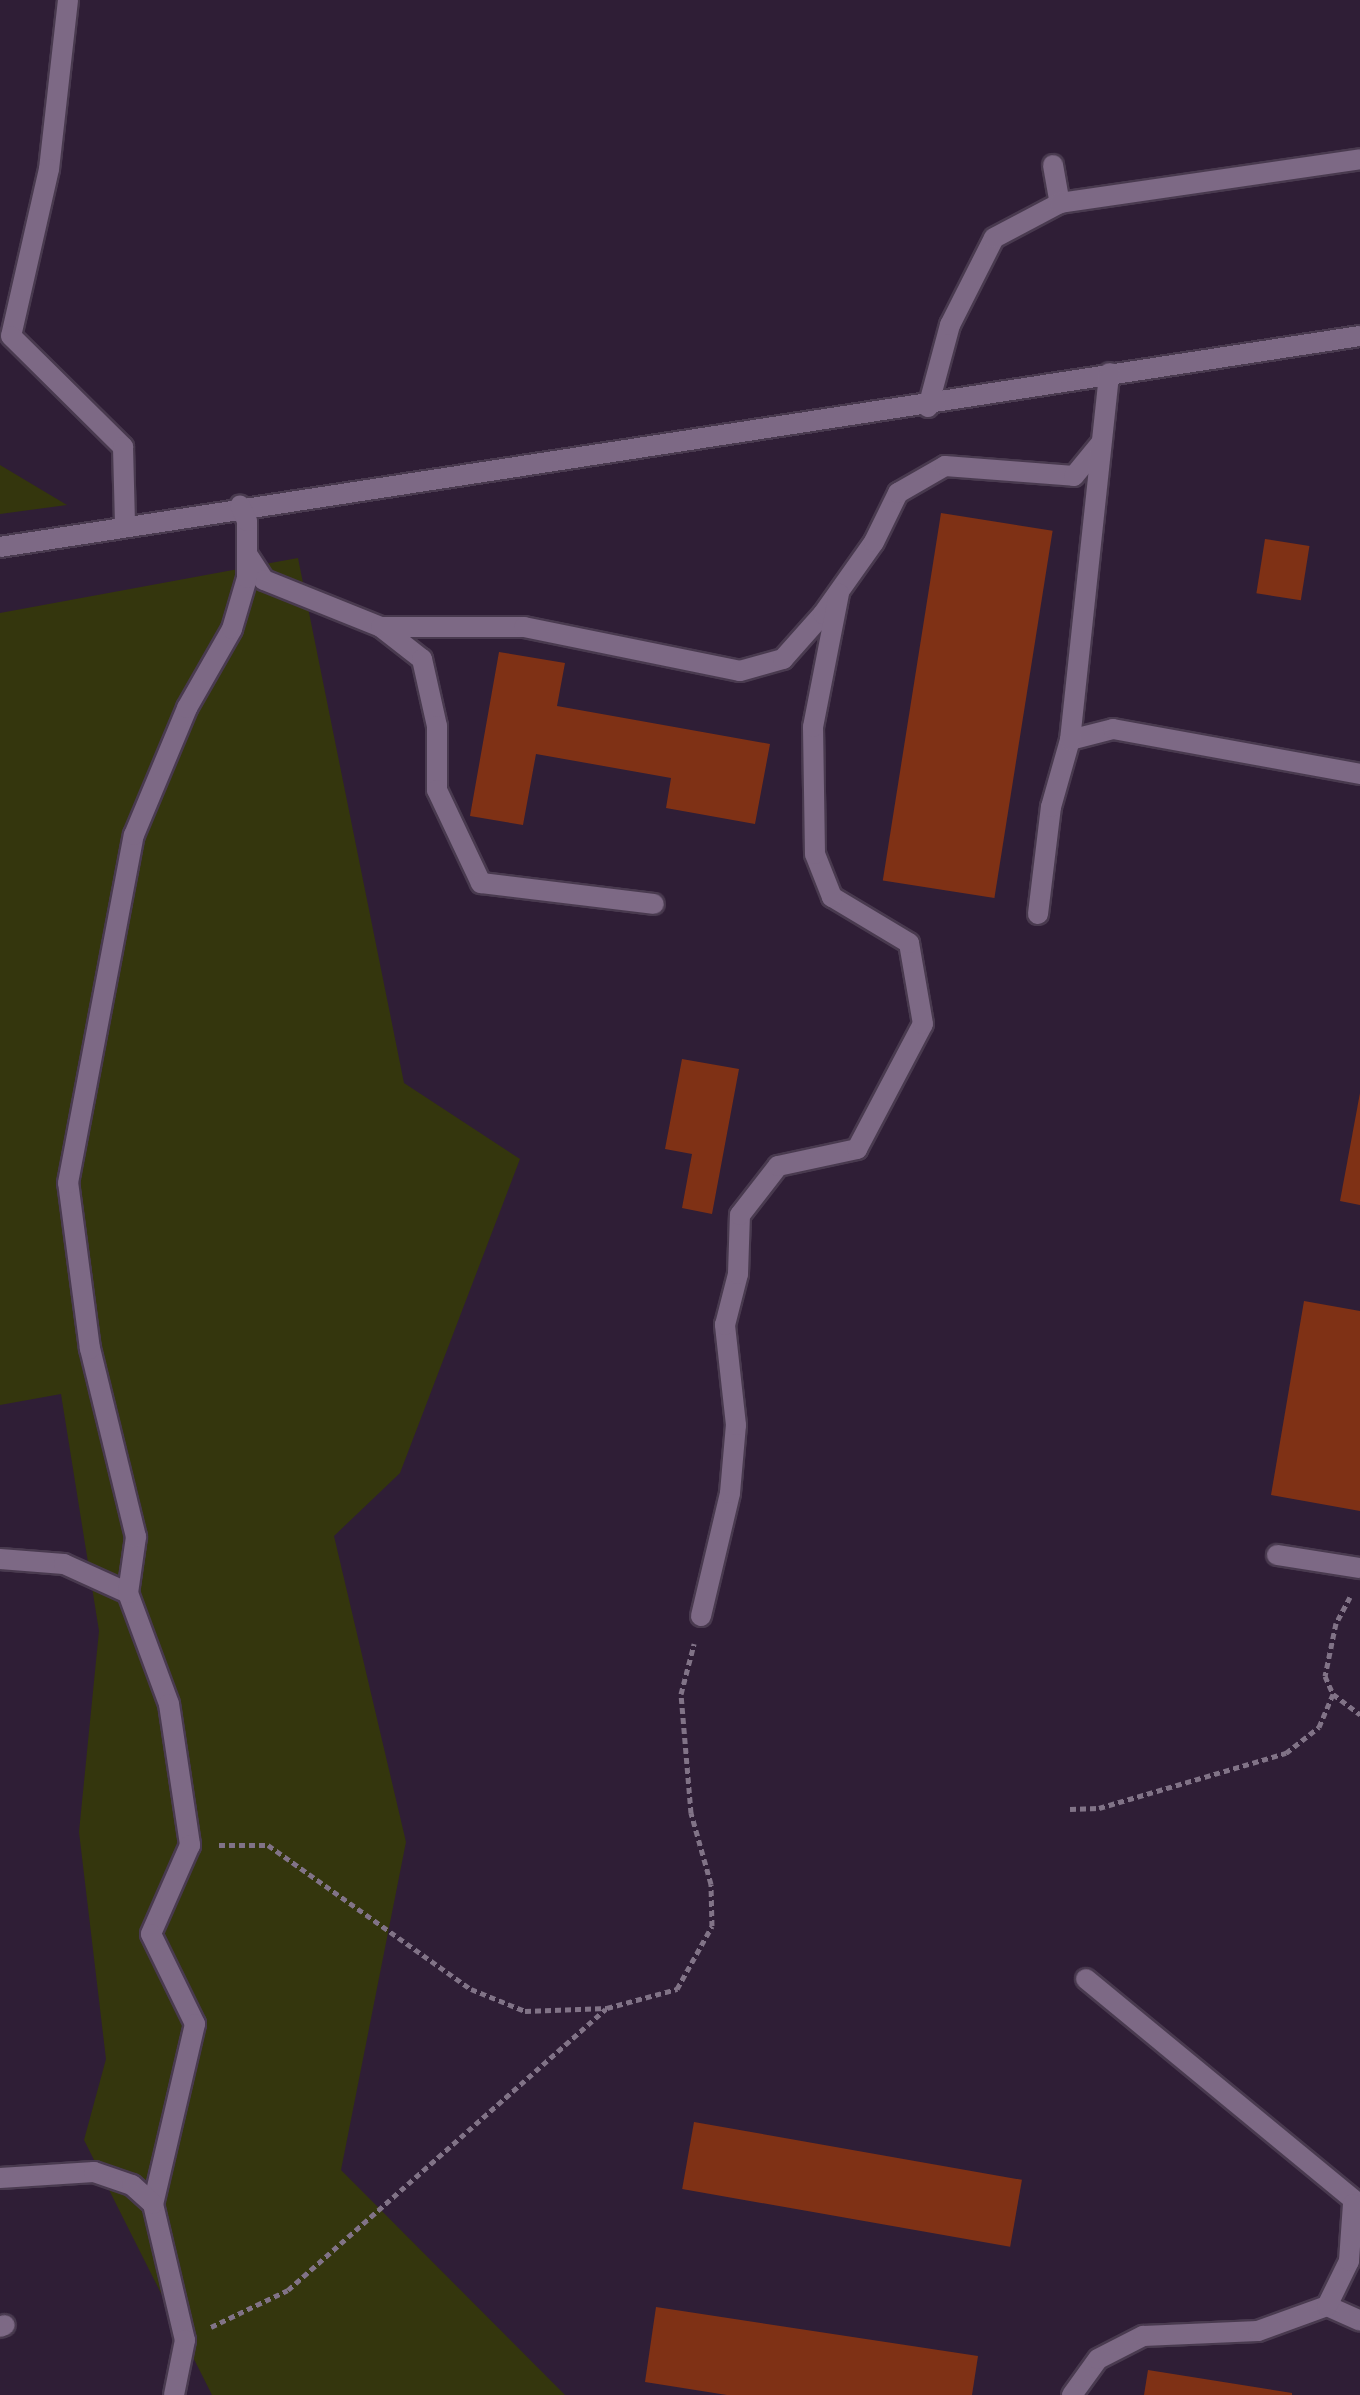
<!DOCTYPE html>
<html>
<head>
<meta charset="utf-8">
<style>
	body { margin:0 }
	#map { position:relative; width:1360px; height:2395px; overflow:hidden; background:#2f1e36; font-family:"Exo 2",sans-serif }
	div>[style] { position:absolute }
	.green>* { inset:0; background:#34360d }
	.building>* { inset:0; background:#7f3115; transform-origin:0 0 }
	.path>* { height:5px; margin-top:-2.5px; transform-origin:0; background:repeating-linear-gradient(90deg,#817387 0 6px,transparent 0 10px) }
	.roads { filter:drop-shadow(2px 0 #493a4f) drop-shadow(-2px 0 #493a4f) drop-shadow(0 2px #493a4f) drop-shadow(0 -2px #493a4f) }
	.minor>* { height:20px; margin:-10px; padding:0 10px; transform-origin:10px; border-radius:10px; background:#7d6985 }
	span { translate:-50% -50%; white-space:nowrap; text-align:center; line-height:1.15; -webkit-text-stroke:7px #130c16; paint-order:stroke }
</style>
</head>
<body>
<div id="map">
	<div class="green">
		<div style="clip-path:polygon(0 465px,67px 505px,0 514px)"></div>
		<div style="clip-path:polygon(298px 558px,404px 1083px,520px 1159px,400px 1473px,334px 1536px,406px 1842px,341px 2170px,565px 2395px,212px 2395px,84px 2140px,106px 2059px,79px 1832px,99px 1631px,61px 1394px,0 1405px,0 613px)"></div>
	</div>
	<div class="building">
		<div style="left:941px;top:513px;width:113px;height:372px;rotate:9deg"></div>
		<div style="left:1265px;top:539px;width:45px;height:55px;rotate:9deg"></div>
		<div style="clip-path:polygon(499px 652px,565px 663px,557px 706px,770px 744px,755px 824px,666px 808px,671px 778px,536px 754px,523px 825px,470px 816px)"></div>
		<div style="clip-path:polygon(682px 1059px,739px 1069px,712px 1214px,682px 1208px,692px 1154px,665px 1149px)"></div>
		<div style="clip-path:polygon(1360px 1093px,1360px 1205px,1340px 1201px)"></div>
		<div style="clip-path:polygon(1304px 1301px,1360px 1311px,1360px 1511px,1271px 1495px)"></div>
		<div style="left:694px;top:2122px;width:333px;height:68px;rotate:10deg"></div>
		<div style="clip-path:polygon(656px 2307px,978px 2356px,972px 2395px,727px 2395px,645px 2382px)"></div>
		<div style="clip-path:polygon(1148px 2370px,1292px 2393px,1292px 2395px,1144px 2395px)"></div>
	</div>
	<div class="path">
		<div style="left:1350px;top:1597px;width:30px;rotate:118deg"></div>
		<div style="left:1336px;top:1623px;width:54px;rotate:101.7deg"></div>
		<div style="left:1325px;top:1676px;width:20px;rotate:66deg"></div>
		<div style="left:1333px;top:1694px;width:34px;rotate:37deg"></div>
		<div style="left:1070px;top:1809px;width:29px;rotate:-2deg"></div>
		<div style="left:1099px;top:1808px;width:195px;rotate:-16.4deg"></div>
		<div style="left:1286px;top:1753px;width:42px;rotate:-38.2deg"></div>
		<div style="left:1319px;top:1727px;width:36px;rotate:-67deg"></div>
		<div style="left:219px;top:1845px;width:49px"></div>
		<div style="left:268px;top:1845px;width:249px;rotate:35.4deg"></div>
		<div style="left:471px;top:1989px;width:58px;rotate:22.2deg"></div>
		<div style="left:525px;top:2011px;width:82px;rotate:-2.1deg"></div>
		<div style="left:607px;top:2008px;width:73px;rotate:-15.2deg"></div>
		<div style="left:677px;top:1989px;width:72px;rotate:-60.9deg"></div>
		<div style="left:712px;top:1926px;width:42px;rotate:-91.4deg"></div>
		<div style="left:711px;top:1884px;width:74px;rotate:-105.7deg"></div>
		<div style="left:691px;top:1813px;width:119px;rotate:-94.8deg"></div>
		<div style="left:681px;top:1694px;width:52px;rotate:-75.4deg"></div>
		<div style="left:211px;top:2327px;width:85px;rotate:-25.7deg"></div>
		<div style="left:288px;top:2290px;width:424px;rotate:-41.5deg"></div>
	</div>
	<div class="roads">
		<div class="minor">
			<div style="left:68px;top:0;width:170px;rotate:96.4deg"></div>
			<div style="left:49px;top:169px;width:171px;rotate:102.8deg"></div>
			<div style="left:11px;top:336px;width:158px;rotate:44.7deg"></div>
			<div style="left:123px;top:447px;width:78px;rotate:88.5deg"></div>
			<div style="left:1053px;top:165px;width:39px;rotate:80deg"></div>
			<div style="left:928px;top:407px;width:85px;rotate:-75deg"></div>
			<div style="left:950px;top:325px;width:97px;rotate:-63.2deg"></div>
			<div style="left:994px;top:238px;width:75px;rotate:-27.9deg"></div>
			<div style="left:1060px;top:203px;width:303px;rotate:-8.3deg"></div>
			<div style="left:0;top:547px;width:1376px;rotate:-8.82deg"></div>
			<div style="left:247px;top:554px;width:31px;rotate:57deg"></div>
			<div style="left:264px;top:580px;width:126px;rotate:21.9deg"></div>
			<div style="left:381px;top:627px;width:52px;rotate:38deg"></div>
			<div style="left:422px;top:659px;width:69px;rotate:77.4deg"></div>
			<div style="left:437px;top:726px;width:64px;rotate:90deg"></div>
			<div style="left:437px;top:790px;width:103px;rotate:64.7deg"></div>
			<div style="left:481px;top:883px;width:174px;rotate:6.9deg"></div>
			<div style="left:381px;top:627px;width:143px"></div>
			<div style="left:524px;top:627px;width:220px;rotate:11.5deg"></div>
			<div style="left:740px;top:671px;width:45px;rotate:-15.6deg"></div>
			<div style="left:783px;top:659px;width:60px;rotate:-48.4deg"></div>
			<div style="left:823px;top:614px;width:88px;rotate:-54.7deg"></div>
			<div style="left:874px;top:542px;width:55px;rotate:-63.9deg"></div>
			<div style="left:898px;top:493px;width:54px;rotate:-29.9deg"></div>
			<div style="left:945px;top:466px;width:129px;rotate:4.4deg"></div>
			<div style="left:1074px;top:476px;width:43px;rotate:-50.7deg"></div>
			<div style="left:1070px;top:740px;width:44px;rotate:-14.3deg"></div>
			<div style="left:1113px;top:729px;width:251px;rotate:10.3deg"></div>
			<div style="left:1038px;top:914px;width:108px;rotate:-83.1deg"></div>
			<div style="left:1051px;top:807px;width:70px;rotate:-74.2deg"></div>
			<div style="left:1070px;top:740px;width:369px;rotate:-83.9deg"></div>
			<div style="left:1277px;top:1555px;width:84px;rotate:8.9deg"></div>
			<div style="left:0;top:1559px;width:64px;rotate:4.5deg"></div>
			<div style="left:64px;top:1564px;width:70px;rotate:24.4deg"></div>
			<div style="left:128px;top:1593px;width:118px;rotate:69.7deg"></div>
			<div style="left:169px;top:1704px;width:143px;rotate:81.5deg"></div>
			<div style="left:190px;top:1845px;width:97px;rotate:113.7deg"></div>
			<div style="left:151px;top:1934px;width:100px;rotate:63.9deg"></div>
			<div style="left:195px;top:2024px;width:185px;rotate:103.1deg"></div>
			<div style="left:153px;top:2204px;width:140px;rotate:76.8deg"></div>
			<div style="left:185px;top:2340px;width:56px;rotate:101.3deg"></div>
			<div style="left:128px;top:1593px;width:57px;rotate:-81.9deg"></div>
			<div style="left:136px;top:1537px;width:194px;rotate:-103.7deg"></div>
			<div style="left:90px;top:1349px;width:167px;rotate:-97.5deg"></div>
			<div style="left:68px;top:1183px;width:354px;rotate:-79.3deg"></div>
			<div style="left:134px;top:835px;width:138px;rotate:-67.3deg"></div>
			<div style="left:187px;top:708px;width:91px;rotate:-60.3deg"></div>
			<div style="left:232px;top:629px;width:53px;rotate:-73.6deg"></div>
			<div style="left:247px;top:578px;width:57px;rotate:-90deg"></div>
			<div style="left:247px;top:521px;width:17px;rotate:-114deg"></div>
			<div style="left:701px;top:1616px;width:126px;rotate:-76.7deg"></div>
			<div style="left:730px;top:1493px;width:68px;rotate:-85deg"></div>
			<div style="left:736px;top:1425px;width:101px;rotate:-96.3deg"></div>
			<div style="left:725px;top:1325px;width:53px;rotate:-75.7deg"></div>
			<div style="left:738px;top:1274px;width:59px;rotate:-88.1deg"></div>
			<div style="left:740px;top:1215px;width:62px;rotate:-52.2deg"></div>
			<div style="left:778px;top:1166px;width:81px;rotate:-12.1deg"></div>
			<div style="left:857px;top:1149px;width:141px;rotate:-62.2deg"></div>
			<div style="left:923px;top:1024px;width:82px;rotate:-99.8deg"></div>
			<div style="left:909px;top:943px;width:90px;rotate:-149.1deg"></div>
			<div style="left:832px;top:897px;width:46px;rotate:-111.6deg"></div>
			<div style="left:815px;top:854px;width:127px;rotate:-90.9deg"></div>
			<div style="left:813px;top:727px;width:136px;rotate:-79deg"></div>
			<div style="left:1086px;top:1979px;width:355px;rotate:39.5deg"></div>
			<div style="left:0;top:2178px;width:94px;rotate:-3.7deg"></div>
			<div style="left:94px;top:2172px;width:40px;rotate:18.9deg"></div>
			<div style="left:132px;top:2185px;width:28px;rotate:42deg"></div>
			<div style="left:1327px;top:2306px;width:36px;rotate:24deg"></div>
			<div style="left:0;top:2327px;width:5px;rotate:-22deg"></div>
			<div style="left:1072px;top:2395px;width:44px;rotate:-54.2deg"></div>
			<div style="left:1098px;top:2359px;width:51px;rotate:-27.1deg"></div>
			<div style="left:1143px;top:2336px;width:115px;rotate:-2.5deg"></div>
			<div style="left:1258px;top:2331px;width:73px;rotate:-19.9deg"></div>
			<div style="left:1327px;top:2306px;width:50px;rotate:-63.9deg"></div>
			<div style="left:1349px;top:2261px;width:57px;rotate:-86deg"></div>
		</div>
	</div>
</div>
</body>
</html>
